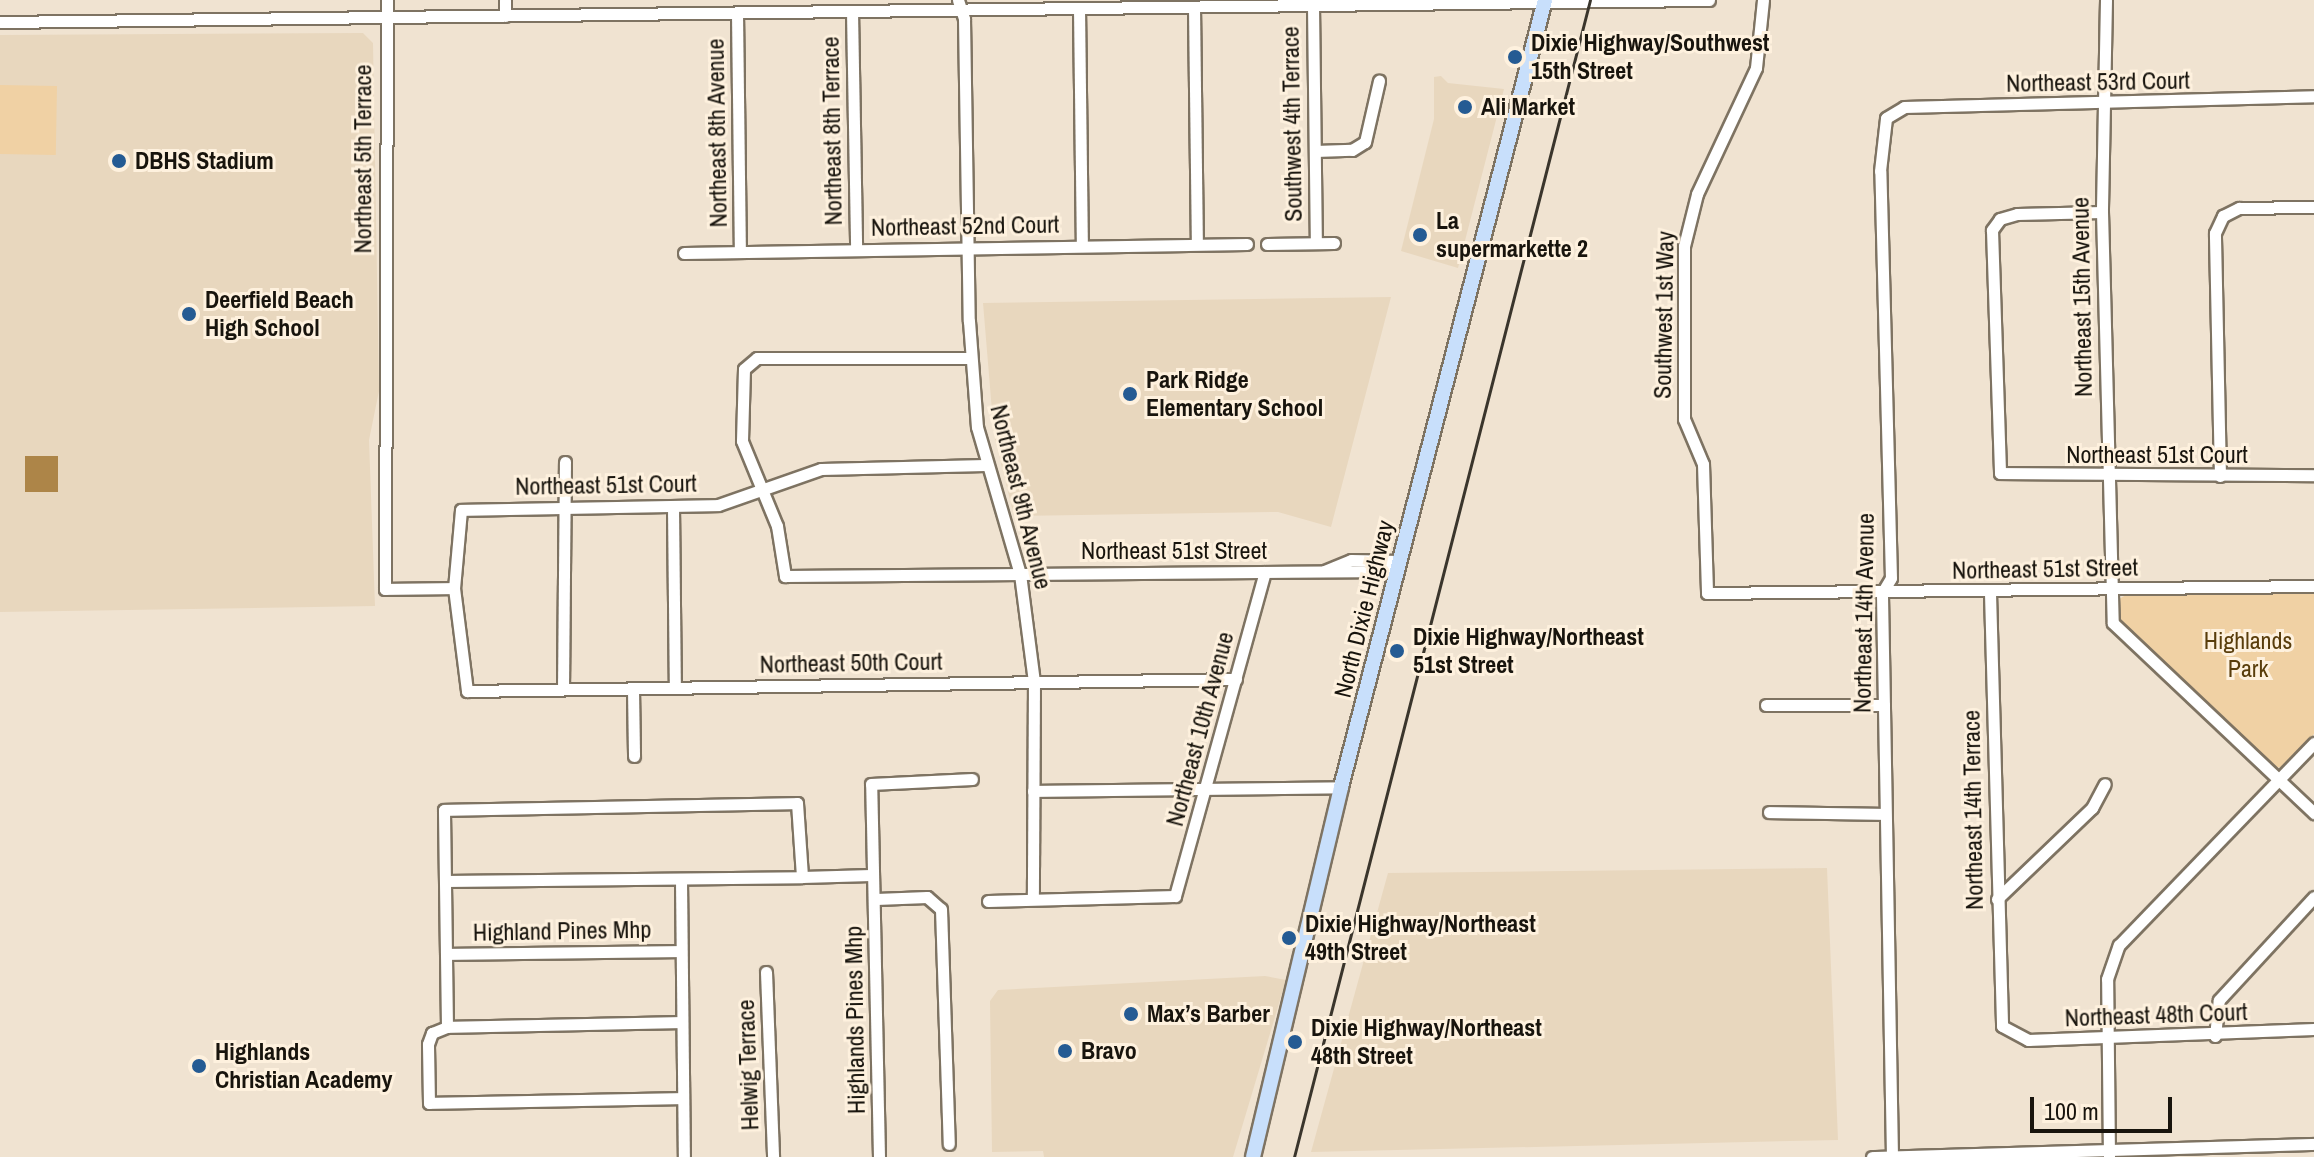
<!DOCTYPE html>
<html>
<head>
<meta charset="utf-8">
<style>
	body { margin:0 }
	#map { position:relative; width:2314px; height:1157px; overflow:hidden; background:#f0e3d1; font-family:"Archivo Narrow",sans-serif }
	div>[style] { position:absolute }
	.built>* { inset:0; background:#e8d7be }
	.green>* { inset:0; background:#f0d1a4; transform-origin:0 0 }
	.water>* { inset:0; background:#ad8548; transform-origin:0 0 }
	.roads { filter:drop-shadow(2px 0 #7e7362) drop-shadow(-2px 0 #7e7362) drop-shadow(0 2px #7e7362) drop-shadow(0 -2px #7e7362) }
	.minor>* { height:11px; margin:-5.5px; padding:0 5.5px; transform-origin:5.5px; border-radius:5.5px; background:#fff }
	.major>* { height:14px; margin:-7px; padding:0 7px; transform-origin:7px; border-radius:7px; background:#c8dffb }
	.rail>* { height:3px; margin:-1.5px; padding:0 1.5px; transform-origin:1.5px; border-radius:1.5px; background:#3a352c }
	.dots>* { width:22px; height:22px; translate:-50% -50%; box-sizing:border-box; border:4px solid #fef1de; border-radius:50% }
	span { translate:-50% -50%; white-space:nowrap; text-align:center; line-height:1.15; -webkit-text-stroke:6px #fef1de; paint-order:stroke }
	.poi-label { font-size:24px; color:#18140d; font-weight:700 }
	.left { translate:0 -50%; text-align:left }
	.street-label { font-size:24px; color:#18140d }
	.park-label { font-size:24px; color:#593d0b }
	.scale { position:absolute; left:2030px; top:1097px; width:142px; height:36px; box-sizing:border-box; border:4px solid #18140d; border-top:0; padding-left:10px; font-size:24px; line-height:28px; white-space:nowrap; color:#18140d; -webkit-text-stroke:6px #fef1de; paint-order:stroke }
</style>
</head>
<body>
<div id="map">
	<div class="built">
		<div style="clip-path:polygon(363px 33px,373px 43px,379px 391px,369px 440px,375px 606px,0 612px,0 35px)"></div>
		<div style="clip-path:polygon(1441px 76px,1448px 83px,1504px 89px,1458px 268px,1401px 251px,1434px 119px,1434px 77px)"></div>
		<div style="clip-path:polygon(1391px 297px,1331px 527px,1278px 512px,1014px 516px,994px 435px,983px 303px)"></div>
		<div style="clip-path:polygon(1827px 868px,1838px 1140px,1311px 1152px,1388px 873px)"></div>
		<div style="clip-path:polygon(1265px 976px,1286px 980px,1233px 1157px,1044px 1157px,1043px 1151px,992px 1152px,990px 1001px,998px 990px)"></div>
	</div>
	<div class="green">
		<div style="left:57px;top:86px;width:69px;height:57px;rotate:91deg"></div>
		<div style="clip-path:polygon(2314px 588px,2314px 734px,2283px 767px,2271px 768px,2123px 625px,2117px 611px,2117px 600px,2128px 594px)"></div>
	</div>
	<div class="water">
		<div style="left:25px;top:456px;width:33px;height:36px"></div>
	</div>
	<div class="roads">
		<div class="minor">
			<div style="left:387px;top:0;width:589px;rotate:90.19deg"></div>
			<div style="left:385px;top:589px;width:69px;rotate:-0.8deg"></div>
			<div style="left:505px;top:0;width:16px;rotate:90deg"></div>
			<div style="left:958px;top:0;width:20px;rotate:72deg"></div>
			<div style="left:964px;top:19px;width:302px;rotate:89.1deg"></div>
			<div style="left:969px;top:321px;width:106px;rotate:85.7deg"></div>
			<div style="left:977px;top:427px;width:153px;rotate:73.7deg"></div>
			<div style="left:1020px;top:574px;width:109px;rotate:82.6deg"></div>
			<div style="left:1034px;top:682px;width:216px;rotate:90.3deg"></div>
			<div style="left:1763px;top:0;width:68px;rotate:95.9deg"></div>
			<div style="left:1756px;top:68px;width:139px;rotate:115.1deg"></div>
			<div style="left:1697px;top:194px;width:54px;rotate:104deg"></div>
			<div style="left:1684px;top:246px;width:173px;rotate:90deg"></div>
			<div style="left:1684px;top:419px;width:49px;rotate:67.1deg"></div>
			<div style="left:1703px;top:464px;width:129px;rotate:88.2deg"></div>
			<div style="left:1707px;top:593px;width:607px;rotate:-0.66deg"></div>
			<div style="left:2106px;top:0;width:212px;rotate:91.1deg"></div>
			<div style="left:2102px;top:212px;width:411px;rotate:88.5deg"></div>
			<div style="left:2113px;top:623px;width:277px;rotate:43.4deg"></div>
			<div style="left:1313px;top:6px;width:236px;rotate:89.3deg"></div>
			<div style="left:1194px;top:7px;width:237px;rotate:89.3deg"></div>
			<div style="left:1079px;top:8px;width:238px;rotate:89.3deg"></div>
			<div style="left:852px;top:11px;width:238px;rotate:89deg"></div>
			<div style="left:737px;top:13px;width:239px;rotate:89.3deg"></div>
			<div style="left:0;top:22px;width:1709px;rotate:-0.74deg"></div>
			<div style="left:1315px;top:151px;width:37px;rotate:-2deg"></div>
			<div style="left:1352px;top:150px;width:15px;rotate:-32deg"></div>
			<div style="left:1365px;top:142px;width:63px;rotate:-77.1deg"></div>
			<div style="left:2102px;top:212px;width:85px;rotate:178.7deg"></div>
			<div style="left:2017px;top:214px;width:18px;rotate:164deg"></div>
			<div style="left:2000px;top:219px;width:14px;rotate:126deg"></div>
			<div style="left:1992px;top:230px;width:243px;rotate:88.1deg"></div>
			<div style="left:2000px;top:473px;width:314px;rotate:0.4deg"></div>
			<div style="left:1267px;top:244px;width:67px;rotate:-0.9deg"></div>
			<div style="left:684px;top:253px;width:563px;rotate:-0.92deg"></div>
			<div style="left:971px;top:358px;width:214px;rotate:180deg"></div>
			<div style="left:757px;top:358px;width:17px;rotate:140deg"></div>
			<div style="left:744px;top:369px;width:72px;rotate:91.6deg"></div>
			<div style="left:742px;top:441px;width:92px;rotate:67.6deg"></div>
			<div style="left:777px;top:526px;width:51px;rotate:80.9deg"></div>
			<div style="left:785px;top:576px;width:612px;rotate:-0.47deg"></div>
			<div style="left:985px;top:465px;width:164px;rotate:178.6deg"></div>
			<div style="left:821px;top:469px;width:109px;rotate:160.7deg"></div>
			<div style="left:718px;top:505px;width:257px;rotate:178.9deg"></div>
			<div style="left:461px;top:510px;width:78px;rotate:95.1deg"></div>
			<div style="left:454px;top:588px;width:104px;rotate:82.8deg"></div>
			<div style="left:467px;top:691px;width:769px;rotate:-0.89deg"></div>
			<div style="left:2220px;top:476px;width:243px;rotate:-91.2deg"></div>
			<div style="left:2215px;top:233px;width:19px;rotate:-65deg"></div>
			<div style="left:2223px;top:216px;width:18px;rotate:-27deg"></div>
			<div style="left:2239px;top:208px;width:75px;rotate:-0.8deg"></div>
			<div style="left:673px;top:508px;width:179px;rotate:89.4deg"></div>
			<div style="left:1324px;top:571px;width:29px;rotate:-22deg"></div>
			<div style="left:1351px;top:560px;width:49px;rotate:1.2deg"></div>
			<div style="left:1990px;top:593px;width:433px;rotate:88.4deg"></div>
			<div style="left:2002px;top:1026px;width:30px;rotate:28deg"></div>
			<div style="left:2028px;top:1040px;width:286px;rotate:-2.2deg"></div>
			<div style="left:563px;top:689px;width:227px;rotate:-89.5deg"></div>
			<div style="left:633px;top:690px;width:66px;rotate:89.1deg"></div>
			<div style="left:1766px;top:705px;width:118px"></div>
			<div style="left:1033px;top:791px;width:308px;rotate:-0.7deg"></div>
			<div style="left:1769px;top:812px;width:115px;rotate:1deg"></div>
			<div style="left:445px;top:881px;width:357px;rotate:-0.6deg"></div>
			<div style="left:681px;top:881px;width:276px;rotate:89.4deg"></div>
			<div style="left:876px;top:899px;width:51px;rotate:-2.2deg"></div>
			<div style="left:927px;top:897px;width:18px;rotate:41deg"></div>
			<div style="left:941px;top:909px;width:235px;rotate:88.1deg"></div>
			<div style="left:1997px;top:899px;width:132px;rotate:-43.8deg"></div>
			<div style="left:2092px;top:808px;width:27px;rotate:-62deg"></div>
			<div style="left:988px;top:901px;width:187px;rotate:-1.5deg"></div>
			<div style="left:1175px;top:896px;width:336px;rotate:-74.5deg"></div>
			<div style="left:446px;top:954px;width:234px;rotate:-0.7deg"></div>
			<div style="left:766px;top:972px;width:185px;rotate:87.8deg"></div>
			<div style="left:447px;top:1027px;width:231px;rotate:-1.2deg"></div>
			<div style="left:2215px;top:1036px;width:36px;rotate:-84deg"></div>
			<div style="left:2219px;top:1000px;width:140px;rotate:-47.3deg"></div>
			<div style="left:681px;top:1098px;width:252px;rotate:178.9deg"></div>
			<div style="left:429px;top:1103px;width:59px;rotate:-91deg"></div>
			<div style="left:428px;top:1044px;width:12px;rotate:-70deg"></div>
			<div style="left:432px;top:1033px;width:16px;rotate:-22deg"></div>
			<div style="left:447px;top:1027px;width:217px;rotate:-90.8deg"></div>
			<div style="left:444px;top:810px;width:353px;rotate:-1.1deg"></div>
			<div style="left:797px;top:803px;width:74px;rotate:86.1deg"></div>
			<div style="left:802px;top:877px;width:69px;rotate:-1.7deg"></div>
			<div style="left:879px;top:1157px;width:373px;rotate:-91.2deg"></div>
			<div style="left:871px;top:784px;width:101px;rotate:-2.8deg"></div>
			<div style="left:1872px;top:1157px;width:442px;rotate:-1.7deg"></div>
			<div style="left:1892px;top:1157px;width:564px;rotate:-91.02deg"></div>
			<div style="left:1882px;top:593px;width:17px;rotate:-59deg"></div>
			<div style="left:1891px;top:578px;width:407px;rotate:-91.5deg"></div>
			<div style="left:1880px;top:171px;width:53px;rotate:-83.5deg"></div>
			<div style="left:1886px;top:118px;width:21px;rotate:-31deg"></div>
			<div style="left:1904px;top:107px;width:410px;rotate:-1.5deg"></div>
			<div style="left:2109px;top:1157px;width:178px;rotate:-90.6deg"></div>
			<div style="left:2107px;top:979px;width:36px;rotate:-71deg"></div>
			<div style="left:2119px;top:945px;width:281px;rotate:-46deg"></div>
		</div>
		<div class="major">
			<div style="left:1253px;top:1157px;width:380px;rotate:-76.6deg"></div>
			<div style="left:1341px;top:787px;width:813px;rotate:-75.47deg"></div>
		</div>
	</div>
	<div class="rail">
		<div style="left:1294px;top:1157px;width:1194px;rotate:-75.65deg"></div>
	</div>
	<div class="dots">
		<div style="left:1515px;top:57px;background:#255b93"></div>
		<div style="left:1465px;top:107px;background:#255b93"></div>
		<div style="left:119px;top:161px;background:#255b93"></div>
		<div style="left:1420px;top:235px;background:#255b93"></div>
		<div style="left:189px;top:314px;background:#255b93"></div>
		<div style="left:1130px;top:394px;background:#255b93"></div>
		<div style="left:1397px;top:651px;background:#255b93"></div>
		<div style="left:1289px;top:938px;background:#255b93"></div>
		<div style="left:1131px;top:1014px;background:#255b93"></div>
		<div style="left:1295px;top:1042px;background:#255b93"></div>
		<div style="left:1065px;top:1051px;background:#255b93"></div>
		<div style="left:199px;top:1066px;background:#255b93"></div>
	</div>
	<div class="poi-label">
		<span class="left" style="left:1531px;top:57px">Dixie Highway/Southwest<br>15th Street</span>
		<span class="left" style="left:1481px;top:107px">Ali Market</span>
		<span class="left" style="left:135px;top:161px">DBHS Stadium</span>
		<span class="left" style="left:1436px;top:235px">La<br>supermarkette 2</span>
		<span class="left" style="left:205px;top:314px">Deerfield Beach<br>High School</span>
		<span class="left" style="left:1146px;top:394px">Park Ridge<br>Elementary School</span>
		<span class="left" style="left:1413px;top:651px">Dixie Highway/Northeast<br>51st Street</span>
		<span class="left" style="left:1305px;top:938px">Dixie Highway/Northeast<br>49th Street</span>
		<span class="left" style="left:1147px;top:1014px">Max’s Barber</span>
		<span class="left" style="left:1311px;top:1042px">Dixie Highway/Northeast<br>48th Street</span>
		<span class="left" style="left:1081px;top:1051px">Bravo</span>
		<span class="left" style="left:215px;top:1066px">Highlands<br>Christian Academy</span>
	</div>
	<div class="street-label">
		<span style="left:2098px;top:82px;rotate:-1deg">Northeast 53rd Court</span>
		<span style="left:1292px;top:124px;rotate:-91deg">Southwest 4th Terrace</span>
		<span style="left:832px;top:131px;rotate:-91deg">Northeast 8th Terrace</span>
		<span style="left:717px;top:133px;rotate:-91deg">Northeast 8th Avenue</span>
		<span style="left:363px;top:159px;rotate:-90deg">Northeast 5th Terrace</span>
		<span style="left:965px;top:226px;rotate:-1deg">Northeast 52nd Court</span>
		<span style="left:2082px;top:297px;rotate:-91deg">Northeast 15th Avenue</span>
		<span style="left:1664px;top:315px;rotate:-89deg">Southwest 1st Way</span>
		<span style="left:2157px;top:455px">Northeast 51st Court</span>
		<span style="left:606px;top:485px;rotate:-1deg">Northeast 51st Court</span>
		<span style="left:1021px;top:497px;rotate:76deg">Northeast 9th Avenue</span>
		<span style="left:1174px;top:551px">Northeast 51st Street</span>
		<span style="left:2045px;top:569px;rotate:-1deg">Northeast 51st Street</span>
		<span style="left:1364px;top:609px;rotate:-76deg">North Dixie Highway</span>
		<span style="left:1864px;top:613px;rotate:-89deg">Northeast 14th Avenue</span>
		<span style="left:851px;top:663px;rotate:-1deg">Northeast 50th Court</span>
		<span style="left:1200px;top:729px;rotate:-75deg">Northeast 10th Avenue</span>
		<span style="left:1973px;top:810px;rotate:-91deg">Northeast 14th Terrace</span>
		<span style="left:562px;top:931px;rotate:-1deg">Highland Pines Mhp</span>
		<span style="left:2156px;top:1015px;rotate:-2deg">Northeast 48th Court</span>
		<span style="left:855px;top:1020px;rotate:-91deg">Highlands Pines Mhp</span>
		<span style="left:748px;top:1065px;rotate:-92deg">Helwig Terrace</span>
	</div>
	<div class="park-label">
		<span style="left:2248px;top:655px">Highlands<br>Park</span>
	</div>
	<div class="scale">100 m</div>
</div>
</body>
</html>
